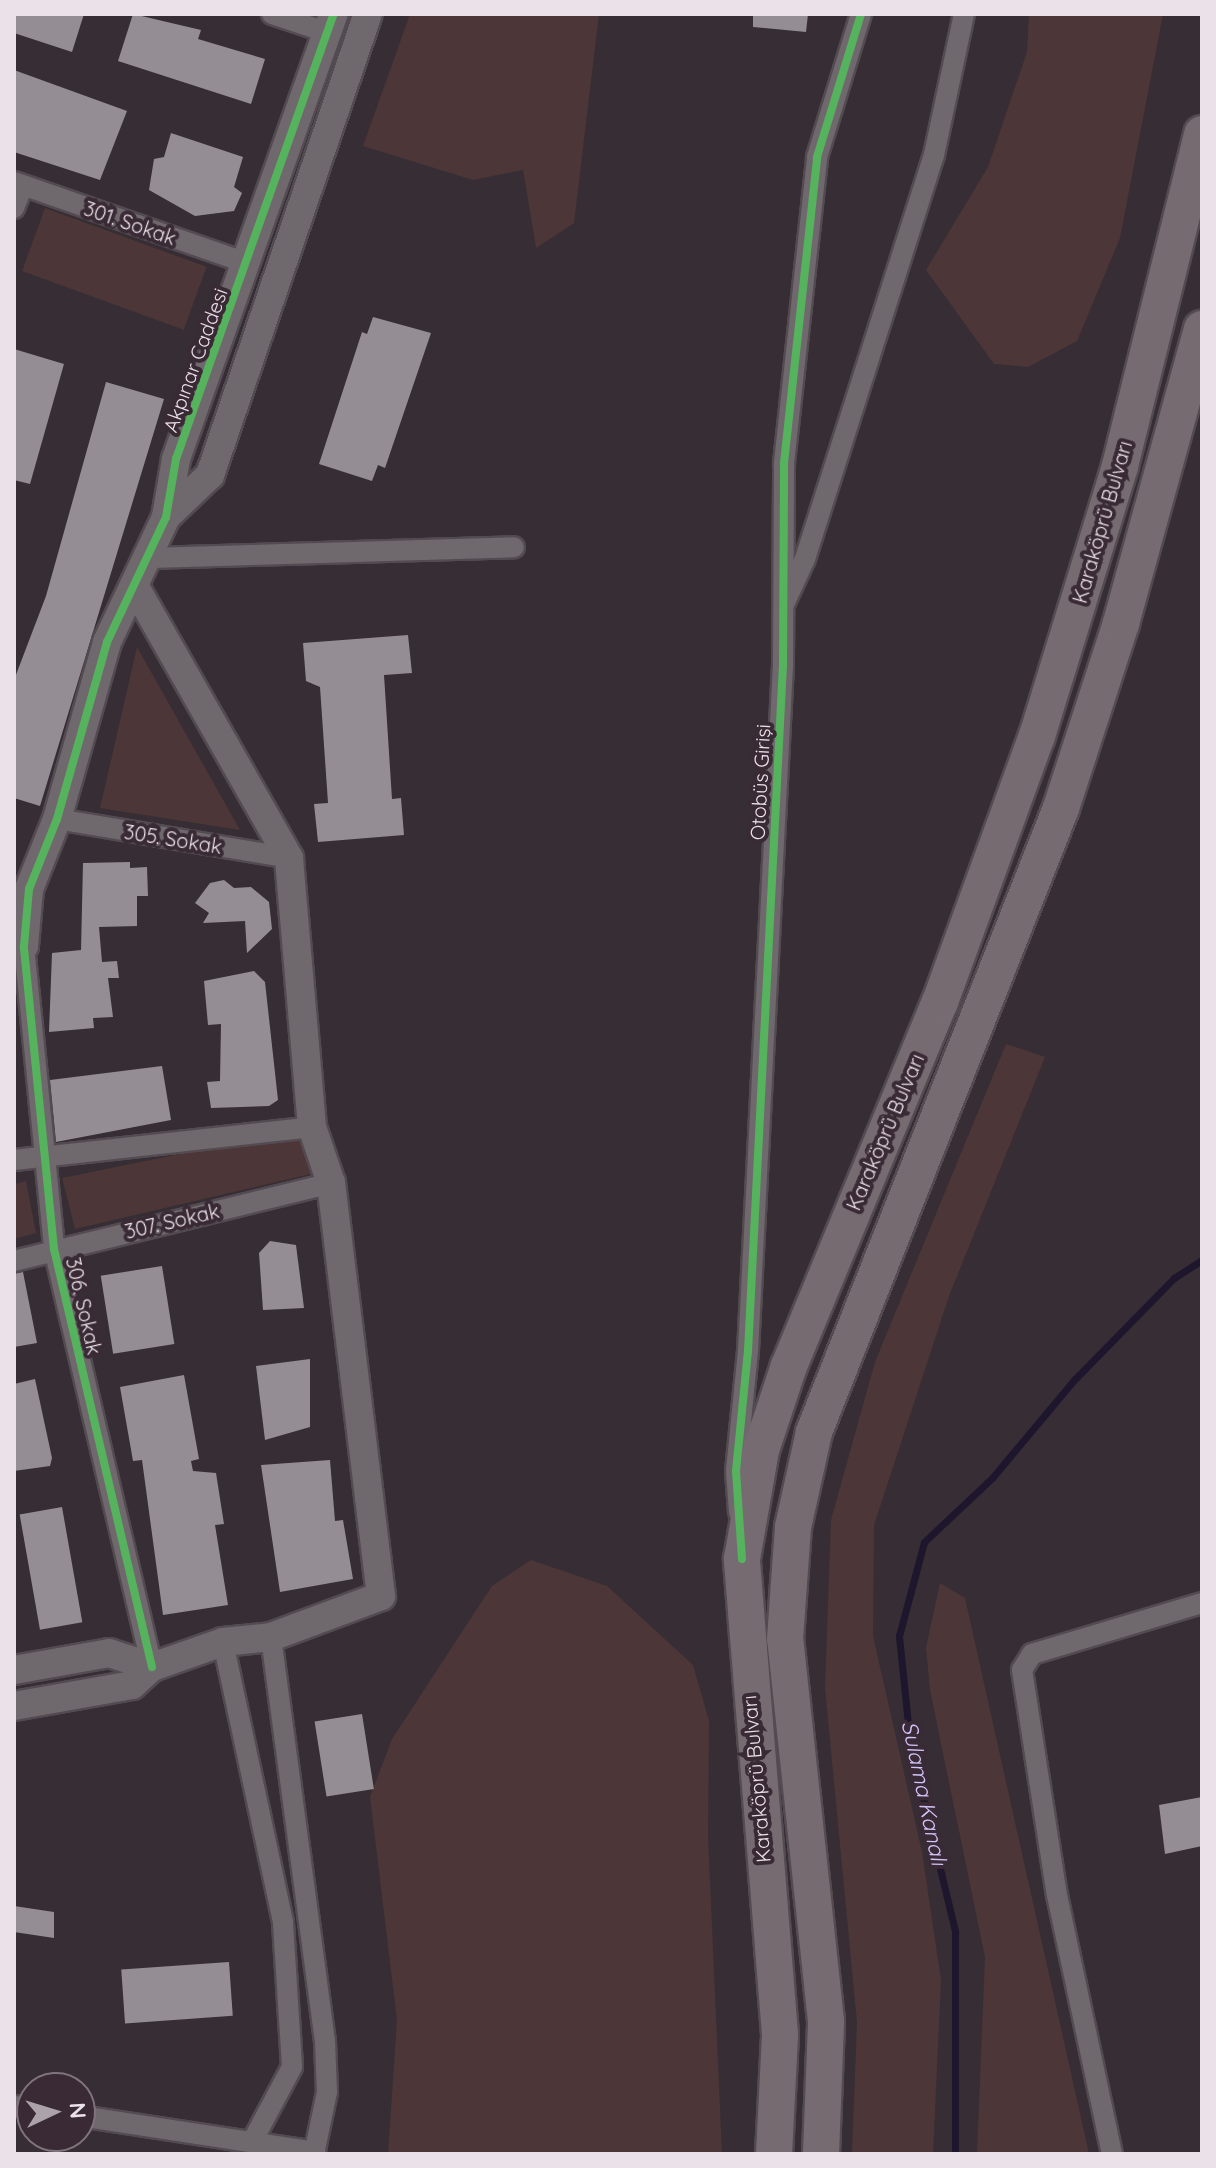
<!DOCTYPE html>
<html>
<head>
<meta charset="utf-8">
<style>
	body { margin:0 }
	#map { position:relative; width:1216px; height:2168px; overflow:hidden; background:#362e34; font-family:Quicksand,sans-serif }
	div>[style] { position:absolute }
	.green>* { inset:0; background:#4c3637; transform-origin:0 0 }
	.stream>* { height:7px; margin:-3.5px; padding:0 3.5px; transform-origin:3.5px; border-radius:3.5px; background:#1d162c }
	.building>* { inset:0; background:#948e94; transform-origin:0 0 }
	.roads { filter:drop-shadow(2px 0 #534b51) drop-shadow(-2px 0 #534b51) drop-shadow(0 2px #534b51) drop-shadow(0 -2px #534b51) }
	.street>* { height:20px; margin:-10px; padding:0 10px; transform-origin:10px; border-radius:10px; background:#6f696d }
	.secondary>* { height:28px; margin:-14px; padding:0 14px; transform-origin:14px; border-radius:14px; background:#6f696d }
	.highway>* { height:36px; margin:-18px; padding:0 18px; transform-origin:18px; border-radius:18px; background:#776b72 }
	.cycleway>* { height:8px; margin:-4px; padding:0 4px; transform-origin:4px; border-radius:4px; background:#56b35d }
	span { translate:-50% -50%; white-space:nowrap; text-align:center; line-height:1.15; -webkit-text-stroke:8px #392a35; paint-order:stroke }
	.street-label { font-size:20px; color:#ebe1e8 }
	.water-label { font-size:22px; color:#d0c3f9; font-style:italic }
	.frame { position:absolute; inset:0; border:16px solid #ebe1e8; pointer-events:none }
	.north { position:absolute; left:16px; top:2072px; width:80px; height:80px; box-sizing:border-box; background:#392a35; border:2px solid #80737d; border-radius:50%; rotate:86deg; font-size:22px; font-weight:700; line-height:32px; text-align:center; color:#ebe1e8 }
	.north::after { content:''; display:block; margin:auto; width:28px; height:36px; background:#aca2a9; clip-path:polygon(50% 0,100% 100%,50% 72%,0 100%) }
</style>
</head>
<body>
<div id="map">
	<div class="green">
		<div style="clip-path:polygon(410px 14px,599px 14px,574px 223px,536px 248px,523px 170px,473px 180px,363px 146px)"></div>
		<div style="clip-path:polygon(1029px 14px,1163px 14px,1120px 238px,1077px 341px,1028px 367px,994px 364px,926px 270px,988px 167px,1027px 52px)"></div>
		<div style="left:45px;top:208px;width:172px;height:67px;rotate:20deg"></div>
		<div style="clip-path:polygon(137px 647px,240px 830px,100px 808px)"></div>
		<div style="clip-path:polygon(1006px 1044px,1045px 1057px,949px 1296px,874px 1525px,873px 1636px,922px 1852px,941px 1980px,933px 2154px,852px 2154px,857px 2022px,825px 1688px,831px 1520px,875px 1362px)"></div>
		<div style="clip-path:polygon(312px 1127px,319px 1172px,75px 1229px,62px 1178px)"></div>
		<div style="clip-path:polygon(26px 1181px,36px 1233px,14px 1239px,14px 1184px)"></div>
		<div style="clip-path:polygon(531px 1560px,607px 1586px,693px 1665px,709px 1721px,708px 1836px,722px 2154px,388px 2154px,397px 2020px,370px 1797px,392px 1739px,492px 1586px)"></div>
		<div style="clip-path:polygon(940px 1583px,965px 1598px,1089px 2154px,977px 2154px,985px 1957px,930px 1690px,926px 1648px)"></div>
	</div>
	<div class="stream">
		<div style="left:955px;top:2154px;width:223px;rotate:-90deg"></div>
		<div style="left:955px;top:1931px;width:193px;rotate:-103.5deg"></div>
		<div style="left:910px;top:1743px;width:108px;rotate:-95.9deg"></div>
		<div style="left:899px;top:1636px;width:97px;rotate:-75.1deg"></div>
		<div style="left:924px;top:1542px;width:93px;rotate:-43.3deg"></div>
		<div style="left:992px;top:1478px;width:128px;rotate:-50.1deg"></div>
		<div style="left:1074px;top:1380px;width:143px;rotate:-45.6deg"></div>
		<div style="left:1174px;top:1278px;width:33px;rotate:-33deg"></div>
	</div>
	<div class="building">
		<div style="clip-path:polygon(14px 14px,84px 14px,72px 52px,14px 33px)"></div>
		<div style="clip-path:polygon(133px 14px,201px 30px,198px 39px,265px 59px,251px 104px,118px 61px)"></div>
		<div style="clip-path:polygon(753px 14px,808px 14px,806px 32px,753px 27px)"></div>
		<div style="clip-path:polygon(14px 70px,127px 111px,100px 180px,14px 152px)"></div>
		<div style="clip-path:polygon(171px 133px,243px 157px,234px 187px,242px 193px,234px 211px,195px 216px,149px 190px,154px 159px,164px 157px)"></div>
		<div style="clip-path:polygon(373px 317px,431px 333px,385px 468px,378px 465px,372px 481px,319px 464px,362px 332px,367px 334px)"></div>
		<div style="clip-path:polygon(14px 349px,64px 364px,30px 484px,14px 480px)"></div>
		<div style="clip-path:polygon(106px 382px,164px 399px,40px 806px,14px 798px,14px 680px,46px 596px)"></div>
		<div style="clip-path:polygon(408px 635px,412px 673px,384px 675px,392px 799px,401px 798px,404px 835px,318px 842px,314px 804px,328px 803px,320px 687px,306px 681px,303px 643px)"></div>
		<div style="clip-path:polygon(130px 862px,130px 868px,147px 867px,148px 896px,137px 896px,137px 926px,99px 927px,102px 962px,117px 961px,119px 978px,108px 978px,113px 1017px,93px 1018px,94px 1028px,49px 1032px,52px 953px,81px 950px,83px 863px)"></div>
		<div style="clip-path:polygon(224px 880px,234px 888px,251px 887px,269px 902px,272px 929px,247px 953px,245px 921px,203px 923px,209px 913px,195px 903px,210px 883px)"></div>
		<div style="clip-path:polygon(254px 971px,265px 982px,278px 1100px,269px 1106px,211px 1108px,207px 1082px,220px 1081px,221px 1024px,208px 1025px,204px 981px)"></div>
		<div style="clip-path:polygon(162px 1066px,171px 1120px,56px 1142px,50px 1080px)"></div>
		<div style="clip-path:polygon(270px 1241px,296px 1245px,304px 1308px,263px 1310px,259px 1253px)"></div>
		<div style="left:162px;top:1266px;width:79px;height:62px;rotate:81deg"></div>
		<div style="clip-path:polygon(23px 1272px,37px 1343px,14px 1347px,14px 1274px)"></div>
		<div style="clip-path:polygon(310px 1359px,310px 1427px,265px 1440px,256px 1366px)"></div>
		<div style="clip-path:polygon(184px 1375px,199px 1459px,191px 1461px,193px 1471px,216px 1473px,224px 1524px,215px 1525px,228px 1605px,163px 1615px,142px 1460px,133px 1461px,120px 1387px)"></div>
		<div style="clip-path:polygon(35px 1379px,52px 1458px,50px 1466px,14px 1471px,14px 1384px)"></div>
		<div style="clip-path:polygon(330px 1460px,335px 1521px,343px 1520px,353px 1579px,280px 1592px,261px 1465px)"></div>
		<div style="left:62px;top:1507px;width:117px;height:43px;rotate:80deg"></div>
		<div style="left:362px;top:1714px;width:76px;height:48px;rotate:81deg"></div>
		<div style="clip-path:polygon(1202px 1797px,1202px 1846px,1165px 1854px,1159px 1805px)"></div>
		<div style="clip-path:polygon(14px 1906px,54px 1912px,54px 1938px,14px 1932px)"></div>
		<div style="left:229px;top:1962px;width:54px;height:108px;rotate:86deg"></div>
	</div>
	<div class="roads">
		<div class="street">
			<div style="left:272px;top:14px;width:57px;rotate:18.4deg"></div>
			<div style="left:14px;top:182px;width:247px;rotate:19.2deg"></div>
			<div style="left:14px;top:208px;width:24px;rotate:-68deg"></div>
			<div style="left:151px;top:558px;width:363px;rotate:-1.7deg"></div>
			<div style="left:785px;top:602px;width:47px;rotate:-65.1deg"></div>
			<div style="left:805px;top:559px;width:424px;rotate:-72.3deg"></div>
			<div style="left:934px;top:155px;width:144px;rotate:-78deg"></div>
			<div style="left:57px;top:819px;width:235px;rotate:9.5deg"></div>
			<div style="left:24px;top:946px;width:304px;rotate:84.3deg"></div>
			<div style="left:54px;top:1249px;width:429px;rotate:76.8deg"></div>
			<div style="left:14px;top:1160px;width:300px;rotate:-6.3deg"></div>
			<div style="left:14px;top:1261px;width:326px;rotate:-13.8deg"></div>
			<div style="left:739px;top:1512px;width:41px;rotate:-94.2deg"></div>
			<div style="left:736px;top:1471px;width:121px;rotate:-84.3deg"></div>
			<div style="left:748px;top:1351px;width:686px;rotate:-87.08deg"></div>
			<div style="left:783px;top:666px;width:203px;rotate:-89.7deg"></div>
			<div style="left:784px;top:463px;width:308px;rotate:-83.8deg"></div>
			<div style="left:817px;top:157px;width:150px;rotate:-72.9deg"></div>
			<div style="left:271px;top:1637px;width:408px;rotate:82.4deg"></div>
			<div style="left:325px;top:2041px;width:51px;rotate:87.8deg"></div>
			<div style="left:327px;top:2092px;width:63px;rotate:101.8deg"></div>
			<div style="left:223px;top:1642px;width:287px;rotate:77.9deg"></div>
			<div style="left:283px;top:1923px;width:144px;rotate:86.4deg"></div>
			<div style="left:292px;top:2067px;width:85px;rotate:118.1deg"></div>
			<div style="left:14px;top:2106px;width:18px;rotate:9deg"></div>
			<div style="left:80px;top:2116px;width:238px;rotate:8.7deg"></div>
			<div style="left:1112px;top:2154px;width:264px;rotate:-102deg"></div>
			<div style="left:1057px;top:1896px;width:229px;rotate:-98.8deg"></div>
			<div style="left:1022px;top:1670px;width:19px;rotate:-58deg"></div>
			<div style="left:1032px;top:1654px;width:177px;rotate:-16.7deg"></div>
		</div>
		<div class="secondary">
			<div style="left:166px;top:517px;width:61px;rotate:-43.7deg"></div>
			<div style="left:210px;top:475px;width:487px;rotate:-71.1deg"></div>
			<div style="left:14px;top:946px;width:10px"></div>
			<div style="left:24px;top:946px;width:57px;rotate:-85deg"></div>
			<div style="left:29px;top:889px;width:75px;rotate:-68.2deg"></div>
			<div style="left:57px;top:819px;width:184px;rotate:-74.2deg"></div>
			<div style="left:107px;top:642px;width:138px;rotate:-64.7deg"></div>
			<div style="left:166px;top:517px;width:59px;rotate:-80.2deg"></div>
			<div style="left:176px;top:459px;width:472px;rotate:-70.5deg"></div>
			<div style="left:14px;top:1670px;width:97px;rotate:-10.1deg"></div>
			<div style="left:109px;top:1653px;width:45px;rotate:18deg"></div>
			<div style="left:14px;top:1706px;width:120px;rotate:-10.1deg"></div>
			<div style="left:132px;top:1685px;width:27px;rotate:-42deg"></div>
			<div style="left:152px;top:1667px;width:75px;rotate:-19.4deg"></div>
			<div style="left:223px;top:1642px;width:48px;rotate:-5.9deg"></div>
			<div style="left:271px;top:1637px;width:117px;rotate:-20.4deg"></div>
			<div style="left:381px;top:1596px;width:416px;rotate:-96.9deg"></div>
			<div style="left:331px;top:1183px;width:59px;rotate:-108.7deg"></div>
			<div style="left:312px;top:1127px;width:270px;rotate:-94.9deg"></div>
			<div style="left:289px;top:858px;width:309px;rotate:-119.6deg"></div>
		</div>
		<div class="highway">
			<div style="left:774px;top:2154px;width:120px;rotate:-87.1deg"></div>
			<div style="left:780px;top:2034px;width:477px;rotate:-94.6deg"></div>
			<div style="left:742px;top:1559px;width:111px;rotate:-80.1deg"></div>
			<div style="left:761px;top:1450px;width:89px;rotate:-71.6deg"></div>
			<div style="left:789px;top:1366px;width:394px;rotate:-67.5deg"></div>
			<div style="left:940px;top:1002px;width:283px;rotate:-70deg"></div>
			<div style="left:1037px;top:736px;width:282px;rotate:-72.9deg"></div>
			<div style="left:1120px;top:466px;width:342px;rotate:-76.1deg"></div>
			<div style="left:821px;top:2154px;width:133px;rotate:-87.8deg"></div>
			<div style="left:826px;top:2021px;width:384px;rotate:-96.1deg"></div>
			<div style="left:785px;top:1639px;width:112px;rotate:-85.9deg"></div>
			<div style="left:793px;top:1527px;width:97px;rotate:-77.5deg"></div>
			<div style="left:814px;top:1432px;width:671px;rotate:-68.4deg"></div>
			<div style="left:1061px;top:808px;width:194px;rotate:-72deg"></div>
			<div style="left:1121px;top:623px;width:305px;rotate:-74.6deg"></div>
		</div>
	</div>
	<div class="cycleway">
		<div style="left:742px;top:1559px;width:88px;rotate:-93.9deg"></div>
		<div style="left:736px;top:1471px;width:121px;rotate:-84.3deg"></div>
		<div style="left:748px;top:1351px;width:686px;rotate:-87.08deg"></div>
		<div style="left:783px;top:666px;width:203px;rotate:-89.7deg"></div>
		<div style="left:784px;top:463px;width:308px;rotate:-83.8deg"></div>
		<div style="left:817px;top:157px;width:150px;rotate:-72.9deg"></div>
		<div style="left:152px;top:1667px;width:429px;rotate:-103.2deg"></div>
		<div style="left:54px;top:1249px;width:304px;rotate:-95.7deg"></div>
		<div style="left:24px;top:946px;width:57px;rotate:-85deg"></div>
		<div style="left:29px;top:889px;width:75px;rotate:-68.2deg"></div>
		<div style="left:57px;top:819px;width:184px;rotate:-74.2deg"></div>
		<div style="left:107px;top:642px;width:138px;rotate:-64.7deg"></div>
		<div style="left:166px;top:517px;width:59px;rotate:-80.2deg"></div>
		<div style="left:176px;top:459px;width:472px;rotate:-70.5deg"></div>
	</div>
	<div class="street-label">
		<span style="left:130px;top:223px;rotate:19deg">301. Sokak</span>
		<span style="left:195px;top:360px;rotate:-70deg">Akpınar Caddesi</span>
		<span style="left:1102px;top:522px;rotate:-74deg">Karaköprü Bulvarı</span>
		<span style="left:760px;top:782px;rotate:-87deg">Otobüs Girişi</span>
		<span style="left:173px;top:839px;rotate:9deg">305. Sokak</span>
		<span style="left:885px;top:1132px;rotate:-67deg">Karaköprü Bulvarı</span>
		<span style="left:172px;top:1221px;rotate:-13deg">307. Sokak</span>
		<span style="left:84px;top:1306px;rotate:77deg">306. Sokak</span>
		<span style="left:756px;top:1779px;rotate:-95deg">Karaköprü Bulvarı</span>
	</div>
	<div class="water-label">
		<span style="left:924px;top:1793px;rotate:78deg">Sulama Kanalı</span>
	</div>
	<div class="frame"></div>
	<div class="north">N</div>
</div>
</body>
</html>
